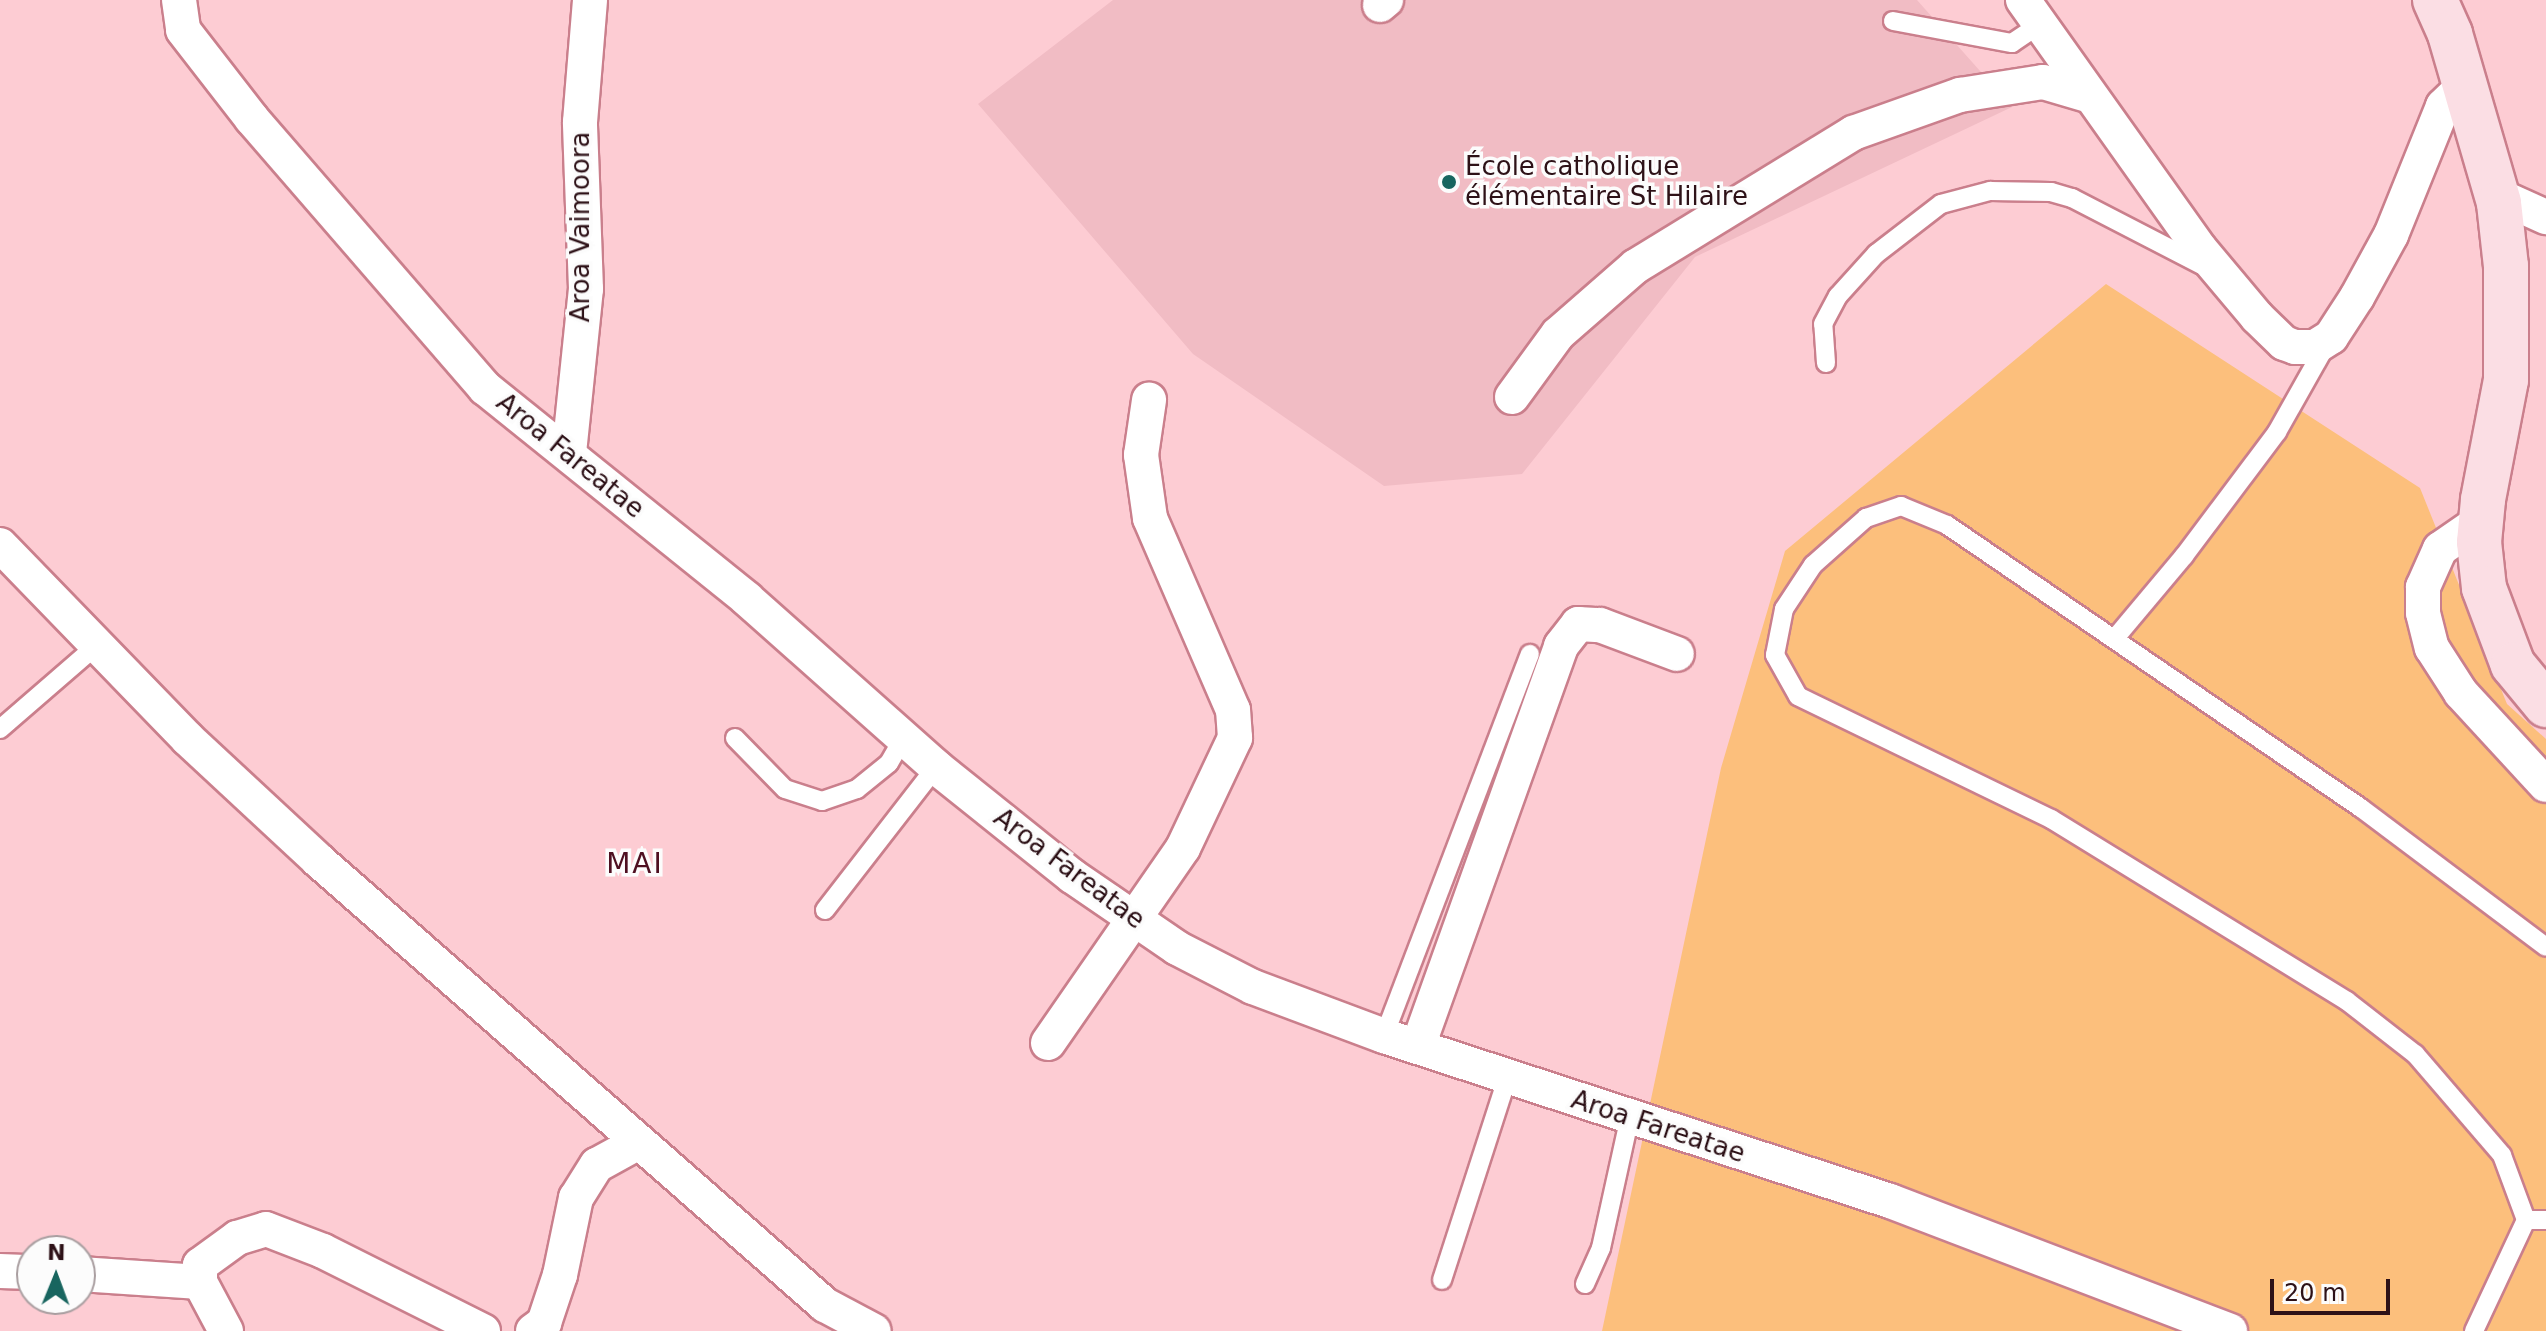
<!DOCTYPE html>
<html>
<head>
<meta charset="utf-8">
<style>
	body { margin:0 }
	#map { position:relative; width:2546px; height:1331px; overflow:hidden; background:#fdccd3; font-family:"DejaVu Sans",sans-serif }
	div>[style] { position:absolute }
	.built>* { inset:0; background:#f1bcc4 }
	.green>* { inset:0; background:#fcbf7c }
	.roads { filter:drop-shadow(2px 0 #ca7f8c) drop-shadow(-2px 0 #ca7f8c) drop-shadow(0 2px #ca7f8c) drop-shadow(0 -2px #ca7f8c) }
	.lane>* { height:18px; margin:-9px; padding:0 9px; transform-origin:9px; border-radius:9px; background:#fff }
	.street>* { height:34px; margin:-17px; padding:0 17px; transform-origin:17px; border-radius:17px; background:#fff }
	.secondary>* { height:44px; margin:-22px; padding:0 22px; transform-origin:22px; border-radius:22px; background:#fbdee4 }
	.dots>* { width:22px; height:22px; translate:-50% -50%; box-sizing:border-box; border:4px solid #fcfcfc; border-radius:50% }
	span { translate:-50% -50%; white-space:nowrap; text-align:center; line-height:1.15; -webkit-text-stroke:7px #fcfcfc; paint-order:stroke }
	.poi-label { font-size:26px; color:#2d1117 }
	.left { translate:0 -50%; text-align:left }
	.street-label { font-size:26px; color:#2d1117 }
	.neighbourhood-label { font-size:28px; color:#4e0f21; letter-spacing:2px }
	.north { position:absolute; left:16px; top:1235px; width:80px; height:80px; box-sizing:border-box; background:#fcfcfc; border:2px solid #a99ea0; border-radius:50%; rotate:1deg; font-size:22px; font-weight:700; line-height:32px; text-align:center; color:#2d1117 }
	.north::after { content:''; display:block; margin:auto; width:28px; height:36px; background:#18655f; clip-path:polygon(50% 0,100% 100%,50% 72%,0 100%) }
	.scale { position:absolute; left:2270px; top:1279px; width:120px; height:36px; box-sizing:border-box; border:4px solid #2d1117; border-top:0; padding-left:10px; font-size:24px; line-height:28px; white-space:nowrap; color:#2d1117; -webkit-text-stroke:6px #fcfcfc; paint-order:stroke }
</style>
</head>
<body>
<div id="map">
	<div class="built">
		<div style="clip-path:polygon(1113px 0,1917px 0,2012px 107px,1695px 257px,1522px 474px,1384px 486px,1193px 354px,978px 104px)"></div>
	</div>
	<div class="green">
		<div style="clip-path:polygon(2106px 284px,2420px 488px,2507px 704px,2546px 739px,2546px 1331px,1602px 1331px,1721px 768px,1785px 551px)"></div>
	</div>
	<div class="roads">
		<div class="lane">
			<div style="left:1893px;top:21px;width:121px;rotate:10.5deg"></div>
			<div style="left:2012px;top:43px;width:32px;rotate:-34deg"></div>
			<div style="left:1826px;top:363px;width:39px;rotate:-94deg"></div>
			<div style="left:1823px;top:324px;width:32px;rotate:-62deg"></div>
			<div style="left:1838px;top:296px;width:57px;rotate:-47.9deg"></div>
			<div style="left:1876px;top:254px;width:82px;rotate:-37.6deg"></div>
			<div style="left:1941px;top:204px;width:51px;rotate:-14.9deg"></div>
			<div style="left:1990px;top:191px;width:61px;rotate:0.9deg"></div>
			<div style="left:2051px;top:192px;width:22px;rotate:16deg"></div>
			<div style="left:2072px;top:198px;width:146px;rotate:27.3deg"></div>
			<div style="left:2116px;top:637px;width:106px;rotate:-50deg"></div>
			<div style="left:2184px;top:556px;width:155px;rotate:-53.1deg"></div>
			<div style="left:2277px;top:432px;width:100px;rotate:-60.6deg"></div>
			<div style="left:0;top:729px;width:128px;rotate:-40.9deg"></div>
			<div style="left:735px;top:738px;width:71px;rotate:45.6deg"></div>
			<div style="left:785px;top:789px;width:39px;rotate:18deg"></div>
			<div style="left:822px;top:801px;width:37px;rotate:-19deg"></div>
			<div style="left:857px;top:789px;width:41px;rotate:-39.1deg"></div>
			<div style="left:889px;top:763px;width:30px;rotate:-60deg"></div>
			<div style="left:825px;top:910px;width:181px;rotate:-52.2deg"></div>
			<div style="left:1384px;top:1036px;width:409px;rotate:-69.1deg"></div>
			<div style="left:2526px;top:1220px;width:20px"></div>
			<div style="left:1442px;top:1280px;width:211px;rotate:-72.1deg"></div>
			<div style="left:1585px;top:1284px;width:39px;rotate:-66deg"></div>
			<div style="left:1601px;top:1248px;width:135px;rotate:-77.6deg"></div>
			<div style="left:2474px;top:1331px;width:123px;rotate:-64.9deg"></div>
			<div style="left:2526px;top:1220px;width:69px;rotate:-110.3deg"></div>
			<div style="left:2502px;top:1155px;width:133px;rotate:-130.7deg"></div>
			<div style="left:2415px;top:1054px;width:86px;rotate:-142.1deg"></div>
			<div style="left:2347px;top:1001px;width:347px;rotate:-148.4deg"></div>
			<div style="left:2051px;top:819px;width:281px;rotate:-154.1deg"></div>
			<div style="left:1798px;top:696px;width:47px;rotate:-119.3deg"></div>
			<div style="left:1775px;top:655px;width:47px;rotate:-78.9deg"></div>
			<div style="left:1784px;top:609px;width:53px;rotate:-56.6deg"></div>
			<div style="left:1813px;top:565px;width:71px;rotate:-41.6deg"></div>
			<div style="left:1866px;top:518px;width:37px;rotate:-19deg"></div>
			<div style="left:1901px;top:506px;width:50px;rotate:22.4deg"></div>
			<div style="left:1947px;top:525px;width:501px;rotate:34.36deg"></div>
			<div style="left:2361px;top:808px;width:231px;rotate:36.9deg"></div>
		</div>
		<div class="street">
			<div style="left:179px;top:0;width:30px;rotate:82deg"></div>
			<div style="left:183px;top:30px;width:113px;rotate:52.2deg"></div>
			<div style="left:252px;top:119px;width:356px;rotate:49.1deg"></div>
			<div style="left:485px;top:388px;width:336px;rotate:38.8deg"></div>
			<div style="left:747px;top:599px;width:253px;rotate:41.6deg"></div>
			<div style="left:936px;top:767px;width:174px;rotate:38.7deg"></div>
			<div style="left:1072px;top:876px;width:127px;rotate:34.4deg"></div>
			<div style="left:1177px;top:948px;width:85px;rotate:27.2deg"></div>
			<div style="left:1253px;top:987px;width:140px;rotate:20.5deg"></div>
			<div style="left:1384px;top:1036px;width:532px;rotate:18.06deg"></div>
			<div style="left:1890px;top:1201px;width:364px;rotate:20.9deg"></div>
			<div style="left:2023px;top:0;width:305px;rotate:54.6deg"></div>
			<div style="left:2200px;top:249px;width:89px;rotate:50deg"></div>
			<div style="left:2257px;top:317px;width:37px;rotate:44deg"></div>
			<div style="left:2284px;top:343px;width:12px;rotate:20deg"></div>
			<div style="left:2295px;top:347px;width:20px"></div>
			<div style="left:2315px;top:347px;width:19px;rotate:-32deg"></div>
			<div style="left:2331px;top:337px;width:48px;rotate:-57deg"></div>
			<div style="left:2357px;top:297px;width:71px;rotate:-61.3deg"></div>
			<div style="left:2391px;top:235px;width:139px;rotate:-68deg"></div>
			<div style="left:2443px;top:106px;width:29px;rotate:-44deg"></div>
			<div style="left:1380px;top:5px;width:8px;rotate:-40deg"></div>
			<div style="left:2497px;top:195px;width:54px;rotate:24.2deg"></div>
			<div style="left:1512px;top:397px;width:78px;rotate:-53.9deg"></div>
			<div style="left:1558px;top:334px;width:103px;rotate:-41.1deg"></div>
			<div style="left:1636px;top:266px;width:255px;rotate:-31.5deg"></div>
			<div style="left:1853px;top:133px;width:114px;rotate:-19.6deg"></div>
			<div style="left:1960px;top:95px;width:84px;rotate:-8.9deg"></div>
			<div style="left:2043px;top:82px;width:46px;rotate:16.5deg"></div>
			<div style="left:569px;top:453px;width:165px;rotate:-84.1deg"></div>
			<div style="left:586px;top:289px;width:167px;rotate:-92.1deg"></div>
			<div style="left:580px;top:122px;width:122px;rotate:-85.3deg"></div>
			<div style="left:2482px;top:520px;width:51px;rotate:145.4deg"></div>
			<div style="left:2440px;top:549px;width:42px;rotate:114.1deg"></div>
			<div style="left:2423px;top:587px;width:26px;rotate:90deg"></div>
			<div style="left:2423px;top:613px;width:36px;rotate:76deg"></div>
			<div style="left:2432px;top:648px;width:54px;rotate:57.2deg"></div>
			<div style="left:2461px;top:693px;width:125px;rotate:47.3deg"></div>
			<div style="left:0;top:545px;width:270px;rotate:45.9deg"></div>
			<div style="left:188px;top:739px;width:178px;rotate:42.9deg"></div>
			<div style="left:318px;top:860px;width:675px;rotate:41.27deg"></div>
			<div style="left:825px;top:1305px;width:55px;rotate:28deg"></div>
			<div style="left:1048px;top:1043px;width:237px;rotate:-55.3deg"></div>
			<div style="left:1183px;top:848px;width:122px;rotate:-64.7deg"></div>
			<div style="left:1235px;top:738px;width:28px;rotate:-94deg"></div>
			<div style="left:1233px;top:710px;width:209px;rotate:-113.4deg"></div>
			<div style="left:1150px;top:518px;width:64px;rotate:-98.1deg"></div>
			<div style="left:1141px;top:455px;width:56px;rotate:-81.7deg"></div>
			<div style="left:1418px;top:1046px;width:425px;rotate:-70.3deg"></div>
			<div style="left:1561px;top:646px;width:28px;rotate:-52deg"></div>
			<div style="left:1578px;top:624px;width:22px;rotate:3deg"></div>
			<div style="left:1600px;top:625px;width:82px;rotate:20.6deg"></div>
			<div style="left:0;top:1271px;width:32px;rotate:2deg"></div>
			<div style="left:80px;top:1274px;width:120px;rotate:3.8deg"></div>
			<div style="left:226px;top:1331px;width:55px;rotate:-118deg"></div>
			<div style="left:200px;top:1282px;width:17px;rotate:-90deg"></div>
			<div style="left:200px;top:1265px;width:46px;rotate:-36.1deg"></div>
			<div style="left:237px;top:1238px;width:30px;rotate:-17deg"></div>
			<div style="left:266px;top:1229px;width:61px;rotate:21.1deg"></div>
			<div style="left:323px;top:1251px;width:179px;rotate:26.6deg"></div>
			<div style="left:533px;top:1331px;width:14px;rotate:-36deg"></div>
			<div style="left:544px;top:1323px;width:51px;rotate:-71.6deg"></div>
			<div style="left:560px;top:1275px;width:79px;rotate:-78.3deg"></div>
			<div style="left:576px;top:1198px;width:39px;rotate:-58deg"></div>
			<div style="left:597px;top:1165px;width:48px;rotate:-28.7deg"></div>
		</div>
		<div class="secondary">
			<div style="left:2435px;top:0;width:37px;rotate:66deg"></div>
			<div style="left:2450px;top:34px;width:176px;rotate:73.8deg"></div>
			<div style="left:2499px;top:203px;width:63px;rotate:83.7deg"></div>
			<div style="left:2506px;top:266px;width:114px;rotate:90deg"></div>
			<div style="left:2506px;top:380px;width:122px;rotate:100.9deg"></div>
			<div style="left:2483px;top:500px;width:42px;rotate:95.4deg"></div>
			<div style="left:2479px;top:542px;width:46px;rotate:83.8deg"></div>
			<div style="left:2484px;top:588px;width:82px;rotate:69.4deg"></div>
			<div style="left:2513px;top:665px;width:52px;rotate:50.5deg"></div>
		</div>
	</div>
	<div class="dots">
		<div style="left:1449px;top:182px;background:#18655f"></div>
	</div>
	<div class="poi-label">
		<span class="left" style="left:1465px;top:182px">École catholique<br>élémentaire St Hilaire</span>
	</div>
	<div class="street-label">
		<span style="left:581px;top:227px;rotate:-90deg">Aroa Vaimoora</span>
		<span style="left:570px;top:456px;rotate:39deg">Aroa Fareatae</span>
		<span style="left:1069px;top:869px;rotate:37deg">Aroa Fareatae</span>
		<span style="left:1658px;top:1127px;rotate:18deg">Aroa Fareatae</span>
	</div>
	<div class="neighbourhood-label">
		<span style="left:635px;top:864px">MAI</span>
	</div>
	<div class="north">N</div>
	<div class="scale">20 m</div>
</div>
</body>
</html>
